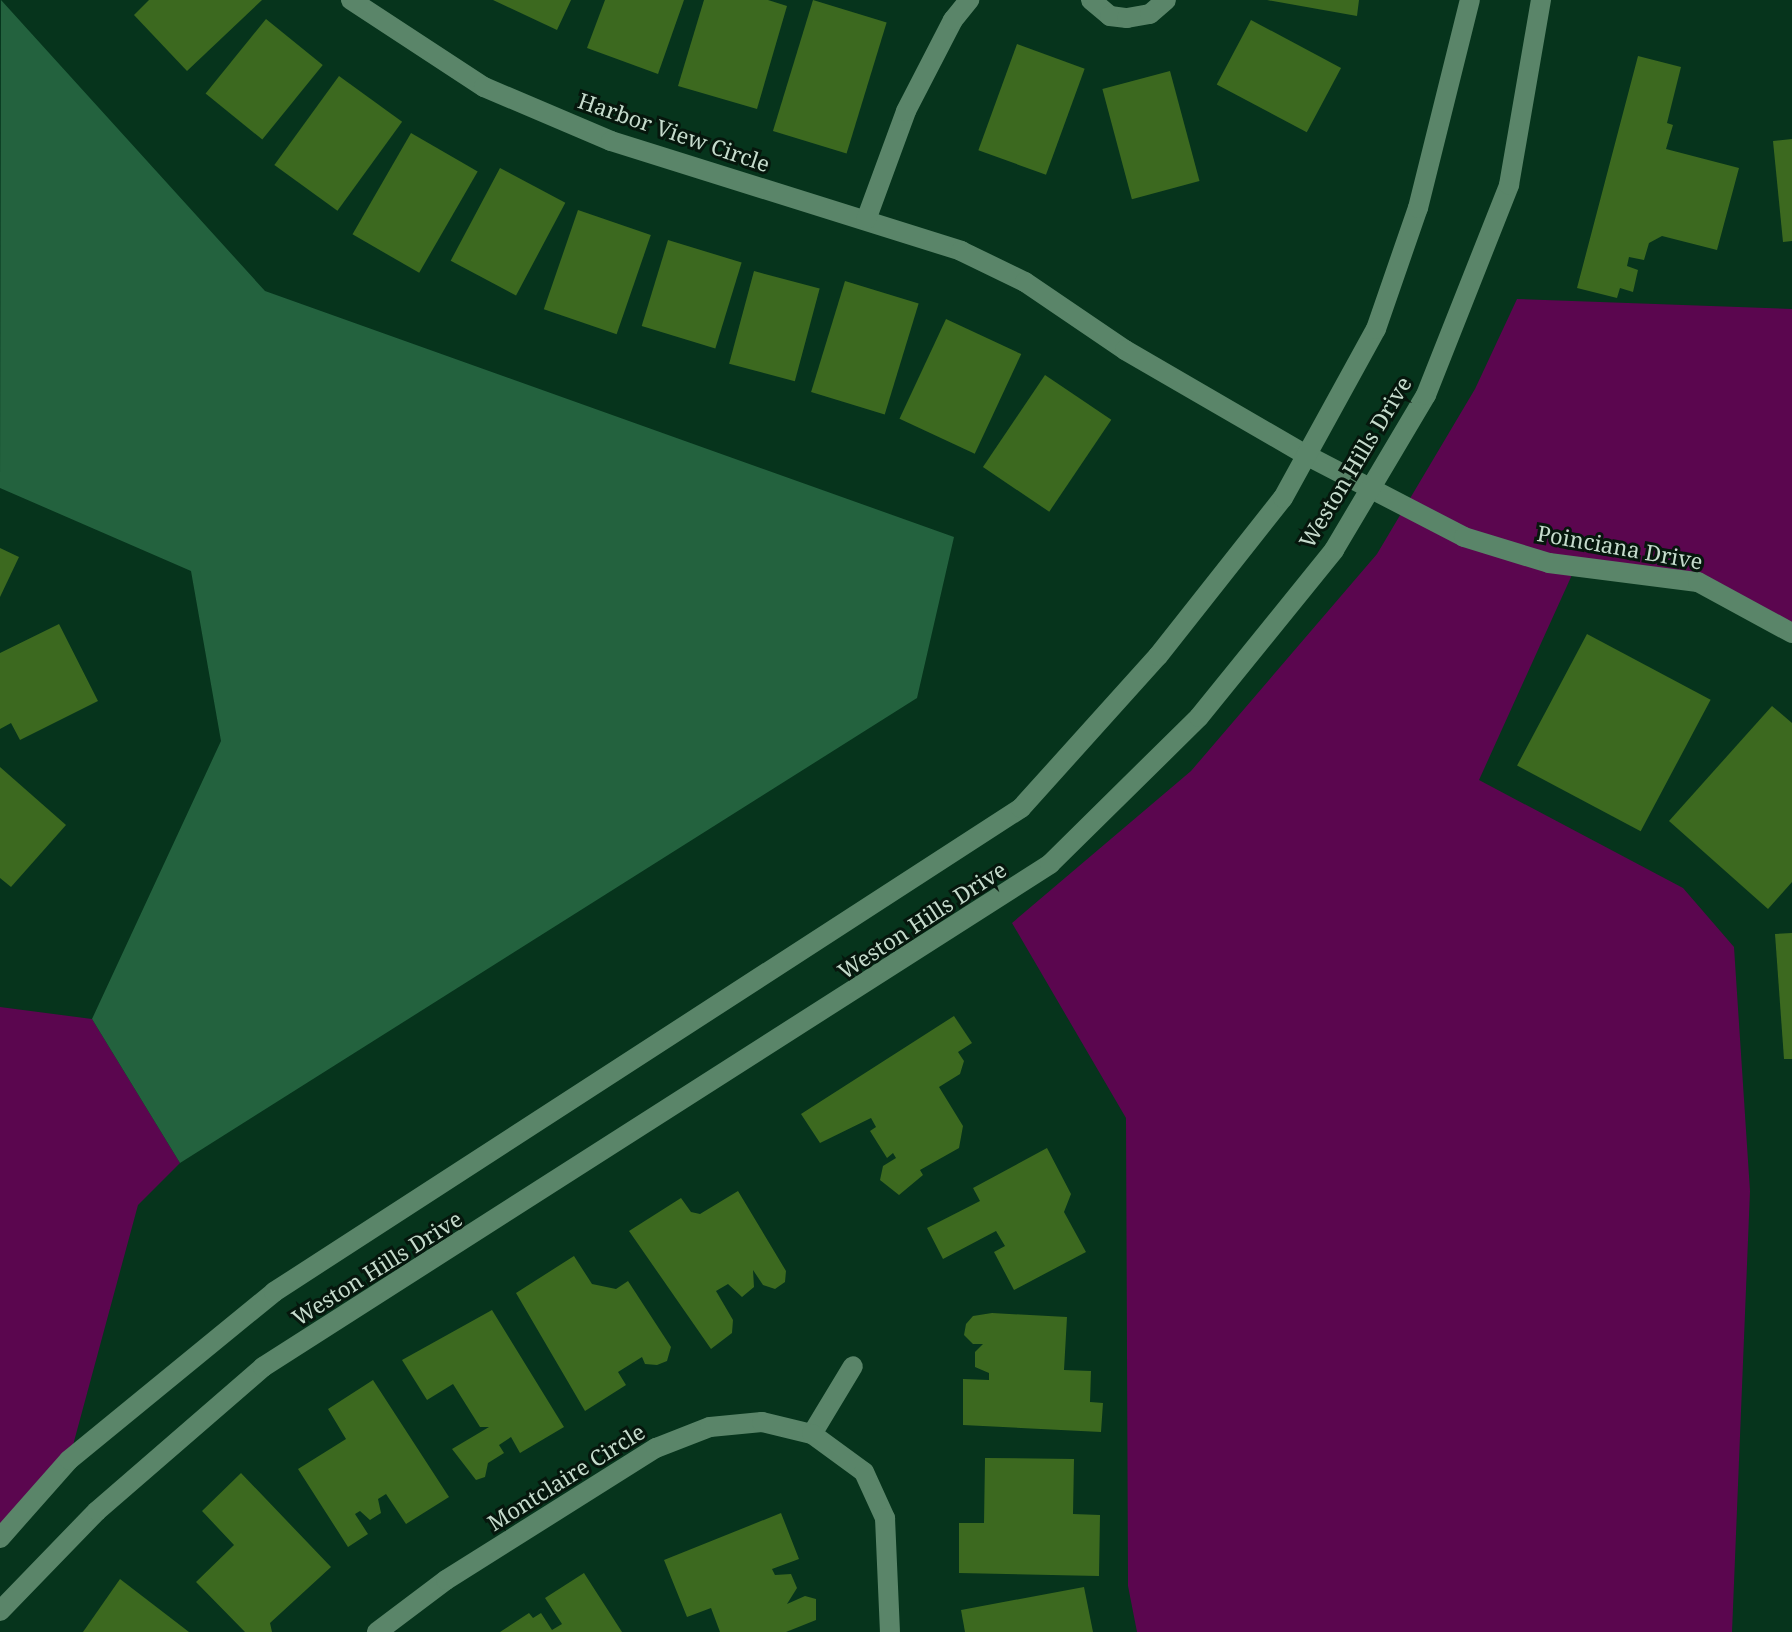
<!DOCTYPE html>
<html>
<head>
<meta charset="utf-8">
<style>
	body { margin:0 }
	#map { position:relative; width:1792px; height:1632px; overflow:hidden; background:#06341c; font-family:"Noto Serif",serif }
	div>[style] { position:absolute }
	.green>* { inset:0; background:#5b064f }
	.water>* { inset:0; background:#23623e }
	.building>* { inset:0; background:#3c691f; transform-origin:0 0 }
	.minor>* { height:20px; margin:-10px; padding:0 10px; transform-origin:10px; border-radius:10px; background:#5a8569 }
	span { translate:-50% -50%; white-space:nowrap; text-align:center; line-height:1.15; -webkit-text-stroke:6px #06170d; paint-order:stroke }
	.street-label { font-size:22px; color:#c5dbcc }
</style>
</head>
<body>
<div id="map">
	<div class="green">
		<div style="clip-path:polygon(1517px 299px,1792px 309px,1792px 633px,1698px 582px,1576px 566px,1479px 780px,1683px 888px,1734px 947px,1750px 1191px,1732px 1632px,1137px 1632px,1128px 1586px,1126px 1118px,1012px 923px,1191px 771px,1377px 554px,1475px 389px)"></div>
		<div style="clip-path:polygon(0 1007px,92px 1019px,180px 1163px,138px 1205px,69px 1460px,0 1538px)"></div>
	</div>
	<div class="water">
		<div style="clip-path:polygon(1px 0,265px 291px,954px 537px,917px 698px,180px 1163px,92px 1019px,221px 741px,191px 571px,0 488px)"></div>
	</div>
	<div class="building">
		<div style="clip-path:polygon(149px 0,262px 0,187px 71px,134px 15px)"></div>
		<div style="clip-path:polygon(493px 0,571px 0,557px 30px)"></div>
		<div style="clip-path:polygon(605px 0,684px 0,658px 74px,587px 48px)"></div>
		<div style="clip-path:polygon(704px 0,768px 0,787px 6px,757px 109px,678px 86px)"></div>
		<div style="left:813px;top:0;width:77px;height:137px;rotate:17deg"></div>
		<div style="clip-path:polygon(1267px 0,1359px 0,1357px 16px)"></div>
		<div style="left:266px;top:19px;width:73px;height:96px;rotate:39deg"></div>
		<div style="left:1251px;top:20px;width:102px;height:73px;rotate:28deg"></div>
		<div style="left:1017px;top:44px;width:72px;height:113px;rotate:20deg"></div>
		<div style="clip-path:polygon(1638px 56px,1681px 67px,1667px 123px,1673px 125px,1666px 149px,1739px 168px,1717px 250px,1662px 236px,1649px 243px,1644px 260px,1629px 257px,1627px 266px,1638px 270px,1633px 292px,1620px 288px,1617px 298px,1577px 288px)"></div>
		<div style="left:1170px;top:71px;width:114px;height:70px;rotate:75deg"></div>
		<div style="left:339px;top:76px;width:78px;height:110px;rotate:36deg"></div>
		<div style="left:411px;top:133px;width:77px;height:117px;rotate:30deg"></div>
		<div style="clip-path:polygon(1792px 139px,1792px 241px,1783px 242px,1773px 141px)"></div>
		<div style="left:500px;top:168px;width:74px;height:105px;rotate:28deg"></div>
		<div style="left:578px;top:210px;width:77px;height:105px;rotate:19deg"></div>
		<div style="left:668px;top:240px;width:77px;height:90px;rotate:17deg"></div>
		<div style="left:754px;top:271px;width:68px;height:96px;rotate:15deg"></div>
		<div style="left:845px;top:281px;width:77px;height:116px;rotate:17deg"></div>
		<div style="left:946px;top:319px;width:83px;height:110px;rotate:25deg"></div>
		<div style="left:1045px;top:375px;width:80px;height:111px;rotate:34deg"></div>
		<div style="clip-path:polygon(0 548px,19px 557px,0 597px)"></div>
		<div style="clip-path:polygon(59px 624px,98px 701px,20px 740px,11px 723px,0 729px,0 653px)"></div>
		<div style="left:1587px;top:634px;width:140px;height:149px;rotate:28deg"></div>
		<div style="clip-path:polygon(1772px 706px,1792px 723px,1792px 882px,1768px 909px,1669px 821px)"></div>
		<div style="clip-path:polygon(0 767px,66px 825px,11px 887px,0 878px)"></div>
		<div style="clip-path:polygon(1792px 933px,1792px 1059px,1784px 1059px,1775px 934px)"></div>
		<div style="clip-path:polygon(954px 1016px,972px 1043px,958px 1052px,964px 1061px,960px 1074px,939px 1087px,963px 1126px,959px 1148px,920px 1170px,923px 1175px,899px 1195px,880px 1180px,883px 1166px,896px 1158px,893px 1153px,887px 1158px,870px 1131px,876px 1127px,871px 1118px,820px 1143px,801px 1114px)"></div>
		<div style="clip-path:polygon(1047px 1148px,1071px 1194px,1064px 1212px,1086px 1252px,1014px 1290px,994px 1252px,1005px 1246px,996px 1231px,943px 1259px,927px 1228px,980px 1201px,973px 1188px)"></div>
		<div style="clip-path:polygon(738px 1191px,786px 1271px,785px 1282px,775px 1289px,763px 1285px,753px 1270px,754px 1287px,742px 1297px,728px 1284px,716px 1291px,733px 1320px,732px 1333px,711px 1349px,629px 1231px,681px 1198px,691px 1212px,700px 1214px)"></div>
		<div style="clip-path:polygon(574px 1256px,592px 1284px,616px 1289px,628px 1281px,671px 1347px,667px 1361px,657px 1365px,645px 1364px,642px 1357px,618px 1372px,626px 1385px,585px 1411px,516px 1293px)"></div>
		<div style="clip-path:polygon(492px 1310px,564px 1427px,520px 1453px,511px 1437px,499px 1445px,504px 1453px,488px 1463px,485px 1477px,476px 1480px,452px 1449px,489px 1427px,480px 1427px,453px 1384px,427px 1400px,402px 1360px)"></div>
		<div style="clip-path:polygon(992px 1313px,1067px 1317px,1064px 1370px,1091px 1371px,1090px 1402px,1103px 1403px,1101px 1432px,963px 1425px,963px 1379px,989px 1380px,989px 1373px,975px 1367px,975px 1352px,983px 1344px,973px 1344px,964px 1335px,966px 1324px,973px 1316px)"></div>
		<div style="clip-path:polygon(373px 1380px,449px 1497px,406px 1524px,386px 1494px,378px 1499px,381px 1513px,370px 1520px,360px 1511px,355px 1514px,368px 1534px,348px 1547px,298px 1469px,346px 1439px,328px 1409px)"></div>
		<div style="clip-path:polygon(985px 1458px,1074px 1459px,1073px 1514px,1100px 1515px,1099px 1576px,959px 1573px,959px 1523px,984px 1523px)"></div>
		<div style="clip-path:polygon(241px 1473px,331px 1567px,270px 1623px,272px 1632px,245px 1632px,196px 1582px,234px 1545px,202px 1511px)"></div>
		<div style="clip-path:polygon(781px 1513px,799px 1559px,772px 1569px,775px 1575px,791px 1574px,797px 1588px,787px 1604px,805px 1596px,816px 1599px,816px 1620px,786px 1632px,720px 1632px,711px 1608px,687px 1617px,664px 1560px)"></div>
		<div style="clip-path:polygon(584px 1573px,622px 1632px,500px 1632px,529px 1613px,533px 1618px,541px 1613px,552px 1630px,562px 1624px,545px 1598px)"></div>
		<div style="clip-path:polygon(120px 1579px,189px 1632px,83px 1632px)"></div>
		<div style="clip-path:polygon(1084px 1587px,1093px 1632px,965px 1632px,961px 1610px)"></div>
	</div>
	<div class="minor">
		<div style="left:351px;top:0;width:159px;rotate:33.2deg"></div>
		<div style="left:484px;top:87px;width:138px;rotate:23deg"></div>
		<div style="left:611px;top:141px;width:367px;rotate:17.4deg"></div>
		<div style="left:961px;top:251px;width:71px;rotate:25.8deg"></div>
		<div style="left:1025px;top:282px;width:121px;rotate:34.2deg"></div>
		<div style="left:1125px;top:350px;width:209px;rotate:30.1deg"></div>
		<div style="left:1306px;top:455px;width:178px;rotate:27.4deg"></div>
		<div style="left:1464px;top:537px;width:89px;rotate:17deg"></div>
		<div style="left:1549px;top:563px;width:150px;rotate:7.3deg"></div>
		<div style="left:1698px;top:582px;width:107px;rotate:28.5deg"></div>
		<div style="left:1091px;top:0;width:25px;rotate:40deg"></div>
		<div style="left:1110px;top:16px;width:17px;rotate:7deg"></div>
		<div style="left:1127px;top:18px;width:23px;rotate:-10deg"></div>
		<div style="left:1150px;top:14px;width:21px;rotate:-41deg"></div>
		<div style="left:866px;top:220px;width:116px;rotate:-69.8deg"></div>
		<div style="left:906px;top:111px;width:102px;rotate:-62.7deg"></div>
		<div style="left:953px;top:20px;width:26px;rotate:-51deg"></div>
		<div style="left:812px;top:1434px;width:79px;rotate:-58.9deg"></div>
		<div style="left:0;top:1538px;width:104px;rotate:-48.5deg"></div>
		<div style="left:69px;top:1460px;width:265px;rotate:-39.3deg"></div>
		<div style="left:274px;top:1292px;width:890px;rotate:-32.94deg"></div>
		<div style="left:1021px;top:808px;width:205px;rotate:-48deg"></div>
		<div style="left:1158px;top:656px;width:201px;rotate:-51.7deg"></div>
		<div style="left:1283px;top:498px;width:193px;rotate:-61.2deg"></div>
		<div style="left:1376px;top:329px;width:128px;rotate:-70.9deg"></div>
		<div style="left:1418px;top:208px;width:214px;rotate:-76deg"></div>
		<div style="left:0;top:1611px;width:139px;rotate:-45.9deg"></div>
		<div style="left:97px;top:1511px;width:220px;rotate:-40.9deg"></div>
		<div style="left:263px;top:1367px;width:934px;rotate:-32.58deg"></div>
		<div style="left:1050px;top:864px;width:209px;rotate:-44.6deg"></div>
		<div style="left:1199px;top:717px;width:215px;rotate:-51deg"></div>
		<div style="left:1334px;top:550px;width:180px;rotate:-59.3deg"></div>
		<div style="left:1426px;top:395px;width:226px;rotate:-68.4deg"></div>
		<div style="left:1509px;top:185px;width:188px;rotate:-80.2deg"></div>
		<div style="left:377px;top:1632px;width:86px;rotate:-37deg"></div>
		<div style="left:446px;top:1580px;width:248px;rotate:-32.2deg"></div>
		<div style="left:656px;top:1448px;width:58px;rotate:-21.3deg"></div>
		<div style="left:710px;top:1427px;width:52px;rotate:-5.5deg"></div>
		<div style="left:762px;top:1422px;width:51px;rotate:13.5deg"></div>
		<div style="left:812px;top:1434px;width:64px;rotate:36.2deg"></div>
		<div style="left:864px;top:1472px;width:51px;rotate:65.5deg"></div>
		<div style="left:885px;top:1518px;width:114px;rotate:87.5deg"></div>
	</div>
	<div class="street-label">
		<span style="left:674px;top:132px;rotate:19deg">Harbor View Circle</span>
		<span style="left:1355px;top:462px;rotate:-59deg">Weston Hills Drive</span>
		<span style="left:1620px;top:547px;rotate:10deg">Poinciana Drive</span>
		<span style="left:922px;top:920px;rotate:-33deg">Weston Hills Drive</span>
		<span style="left:377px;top:1268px;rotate:-32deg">Weston Hills Drive</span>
		<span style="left:566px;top:1477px;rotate:-32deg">Montclaire Circle</span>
	</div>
</div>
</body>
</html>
